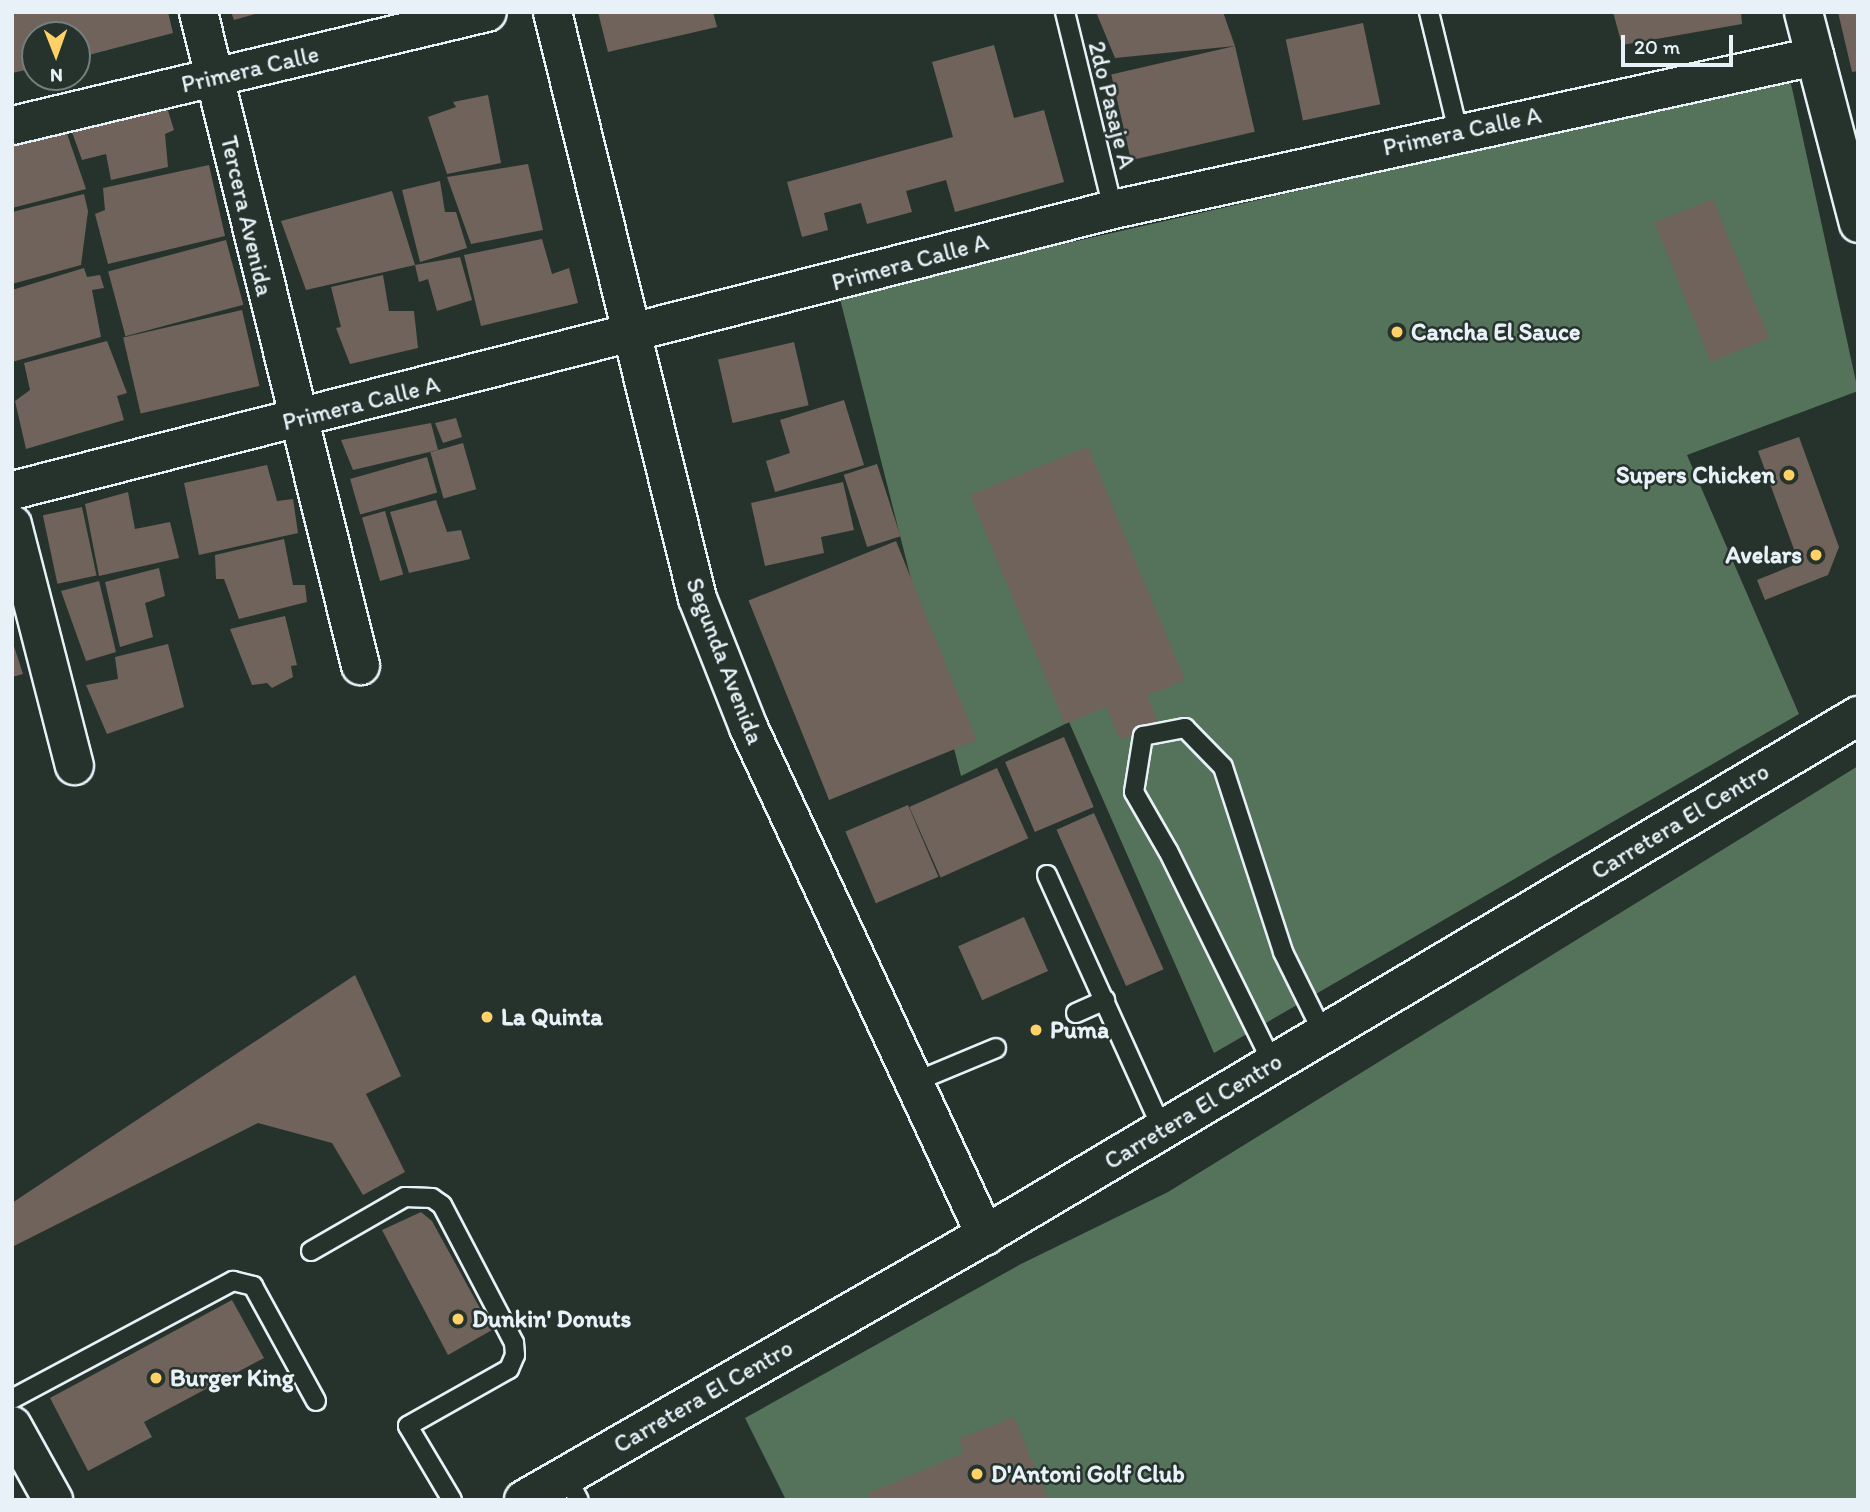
<!DOCTYPE html>
<html>
<head>
<meta charset="utf-8">
<style>
	body { margin:0 }
	#map { position:relative; width:1870px; height:1512px; overflow:hidden; background:#26332d; font-family:Itim,sans-serif }
	div>[style] { position:absolute }
	.green>* { inset:0; background:#55725a }
	.building>* { inset:0; background:#70635b; transform-origin:0 0 }
	.roads { filter:drop-shadow(2px 0 #e8f1f8) drop-shadow(-2px 0 #e8f1f8) drop-shadow(0 2px #e8f1f8) drop-shadow(0 -2px #e8f1f8) }
	.lane>* { height:18px; margin:-9px; padding:0 9px; transform-origin:9px; border-radius:9px; background:#26332d }
	.street>* { height:37px; margin:-18.5px; padding:0 18.5px; transform-origin:18.5px; border-radius:18.5px; background:#26332d }
	.secondary>* { height:38px; margin:-19px; padding:0 19px; transform-origin:19px; border-radius:19px; background:#26332d }
	.dots>* { width:19px; height:19px; translate:-50% -50%; box-sizing:border-box; border:4px solid #26332d; border-radius:50% }
	span { translate:-50% -50%; white-space:nowrap; text-align:center; line-height:1.15; -webkit-text-stroke:5px #26332d; paint-order:stroke }
	.street-label { font-size:24px; color:#e8f1f8 }
	.poi-label { font-size:24px; color:#e8f1f8; font-weight:700 }
	.left { translate:0 -50%; text-align:left }
	.right { translate:-100% -50%; text-align:right }
	.frame { position:absolute; inset:0; border:14px solid #e8f1f8; pointer-events:none }
	.north { position:absolute; left:21px; top:21px; width:70px; height:70px; box-sizing:border-box; background:#26332d; border:2px solid #747f7e; border-radius:50%; rotate:179deg; font-size:19px; font-weight:700; line-height:28px; text-align:center; color:#e8f1f8 }
	.north::after { content:''; display:block; margin:auto; width:24px; height:32px; background:#ffd166; clip-path:polygon(50% 0,100% 100%,50% 72%,0 100%) }
	.scale { position:absolute; left:1621px; top:35px; width:112px; height:32px; box-sizing:border-box; border:4px solid #e8f1f8; border-top:0; padding-left:9px; font-size:21px; line-height:24px; white-space:nowrap; color:#e8f1f8; -webkit-text-stroke:5px #26332d; paint-order:stroke }
</style>
</head>
<body>
<div id="map">
	<div class="green">
		<div style="clip-path:polygon(1790px 79px,1858px 391px,1687px 455px,1799px 714px,1214px 1053px,1069px 722px,961px 776px,839px 295px)"></div>
		<div style="clip-path:polygon(1858px 766px,1858px 1500px,786px 1500px,745px 1418px,1021px 1264px,1168px 1192px)"></div>
	</div>
	<div class="building">
		<div style="clip-path:polygon(12px 12px,168px 12px,173px 33px,77px 58px,77px 35px,35px 35px,35px 68px,12px 73px)"></div>
		<div style="clip-path:polygon(231px 12px,259px 12px,259px 13px,234px 20px)"></div>
		<div style="clip-path:polygon(598px 12px,713px 12px,717px 27px,608px 52px)"></div>
		<div style="clip-path:polygon(1096px 12px,1223px 12px,1235px 46px,1115px 58px)"></div>
		<div style="clip-path:polygon(1613px 12px,1741px 12px,1742px 24px,1622px 45px)"></div>
		<div style="clip-path:polygon(1838px 12px,1858px 12px,1858px 71px,1852px 72px)"></div>
		<div style="left:1363px;top:23px;width:83px;height:79px;rotate:78deg"></div>
		<div style="clip-path:polygon(994px 45px,1014px 118px,1044px 110px,1064px 182px,955px 212px,946px 180px,906px 191px,912px 212px,867px 224px,861px 203px,824px 213px,828px 230px,802px 237px,787px 182px,953px 137px,932px 62px)"></div>
		<div style="left:1235px;top:46px;width:88px;height:127px;rotate:77deg"></div>
		<div style="clip-path:polygon(488px 95px,501px 163px,447px 174px,428px 117px,456px 107px,453px 102px)"></div>
		<div style="clip-path:polygon(165px 101px,174px 130px,165px 134px,168px 167px,111px 180px,106px 154px,82px 160px,68px 121px)"></div>
		<div style="clip-path:polygon(63px 122px,86px 189px,12px 208px,12px 128px)"></div>
		<div style="clip-path:polygon(528px 164px,543px 230px,471px 244px,447px 177px)"></div>
		<div style="clip-path:polygon(209px 165px,225px 236px,108px 264px,95px 214px,105px 210px,103px 188px)"></div>
		<div style="clip-path:polygon(440px 181px,445px 212px,456px 212px,467px 248px,420px 262px,402px 190px)"></div>
		<div style="clip-path:polygon(392px 191px,415px 265px,460px 257px,472px 300px,437px 311px,428px 279px,419px 282px,415px 265px,306px 290px,281px 221px)"></div>
		<div style="clip-path:polygon(84px 194px,88px 211px,81px 265px,12px 284px,12px 212px)"></div>
		<div style="left:1713px;top:199px;width:150px;height:63px;rotate:68deg"></div>
		<div style="clip-path:polygon(542px 239px,552px 274px,569px 268px,578px 303px,481px 326px,464px 255px)"></div>
		<div style="left:226px;top:240px;width:67px;height:122px;rotate:75deg"></div>
		<div style="clip-path:polygon(84px 268px,87px 277px,100px 275px,104px 288px,92px 290px,101px 337px,12px 362px,12px 290px)"></div>
		<div style="clip-path:polygon(383px 275px,389px 311px,414px 311px,418px 348px,350px 364px,336px 328px,341px 327px,331px 287px)"></div>
		<div style="left:242px;top:310px;width:78px;height:122px;rotate:77deg"></div>
		<div style="clip-path:polygon(107px 341px,127px 393px,117px 396px,124px 420px,26px 449px,15px 401px,30px 390px,24px 363px)"></div>
		<div style="left:794px;top:342px;width:65px;height:78px;rotate:77deg"></div>
		<div style="clip-path:polygon(844px 400px,864px 465px,775px 492px,766px 461px,790px 453px,780px 420px)"></div>
		<div style="clip-path:polygon(456px 418px,462px 437px,443px 443px,435px 423px)"></div>
		<div style="clip-path:polygon(431px 423px,438px 450px,353px 470px,341px 440px)"></div>
		<div style="clip-path:polygon(1799px 437px,1839px 547px,1828px 575px,1765px 600px,1757px 580px,1799px 563px,1758px 451px)"></div>
		<div style="left:463px;top:443px;width:48px;height:34px;rotate:74deg"></div>
		<div style="clip-path:polygon(1088px 447px,1185px 680px,1147px 696px,1159px 724px,1120px 740px,1106px 707px,1065px 724px,970px 495px)"></div>
		<div style="left:427px;top:457px;width:37px;height:80px;rotate:74deg"></div>
		<div style="left:877px;top:464px;width:76px;height:35px;rotate:72deg"></div>
		<div style="clip-path:polygon(267px 465px,277px 501px,293px 499px,298px 533px,199px 555px,184px 483px)"></div>
		<div style="clip-path:polygon(843px 482px,854px 530px,821px 537px,824px 553px,765px 566px,751px 503px)"></div>
		<div style="clip-path:polygon(128px 492px,135px 529px,170px 522px,179px 558px,99px 576px,85px 504px)"></div>
		<div style="clip-path:polygon(436px 500px,447px 532px,461px 530px,470px 559px,409px 573px,390px 512px)"></div>
		<div style="left:82px;top:507px;width:70px;height:40px;rotate:78deg"></div>
		<div style="left:385px;top:511px;width:66px;height:24px;rotate:74deg"></div>
		<div style="clip-path:polygon(284px 539px,293px 585px,305px 585px,307px 602px,239px 619px,224px 579px,216px 579px,215px 555px)"></div>
		<div style="left:896px;top:541px;width:215px;height:159px;rotate:68deg"></div>
		<div style="clip-path:polygon(159px 568px,165px 596px,145px 603px,153px 637px,120px 647px,105px 582px)"></div>
		<div style="clip-path:polygon(99px 581px,116px 652px,86px 661px,61px 591px)"></div>
		<div style="clip-path:polygon(285px 616px,297px 665px,291px 666px,293px 677px,272px 688px,267px 683px,252px 685px,230px 629px)"></div>
		<div style="clip-path:polygon(12px 640px,23px 674px,12px 677px)"></div>
		<div style="clip-path:polygon(168px 644px,184px 707px,107px 734px,86px 685px,118px 679px,115px 657px)"></div>
		<div style="left:1064px;top:737px;width:76px;height:64px;rotate:67deg"></div>
		<div style="left:997px;top:768px;width:77px;height:96px;rotate:66deg"></div>
		<div style="left:908px;top:805px;width:78px;height:68px;rotate:67deg"></div>
		<div style="left:1094px;top:813px;width:171px;height:41px;rotate:66deg"></div>
		<div style="left:1024px;top:917px;width:59px;height:72px;rotate:66deg"></div>
		<div style="clip-path:polygon(355px 975px,401px 1076px,366px 1094px,405px 1172px,363px 1195px,332px 1143px,258px 1123px,12px 1247px,12px 1203px)"></div>
		<div style="clip-path:polygon(421px 1212px,432px 1221px,492px 1330px,448px 1355px,382px 1230px)"></div>
		<div style="clip-path:polygon(232px 1300px,264px 1358px,144px 1422px,152px 1437px,88px 1471px,50px 1398px)"></div>
		<div style="clip-path:polygon(1014px 1417px,1049px 1500px,869px 1500px,867px 1494px,964px 1453px,959px 1439px)"></div>
	</div>
	<div class="roads">
		<div class="lane">
			<div style="left:1065px;top:12px;width:203px;rotate:76.3deg"></div>
			<div style="left:1429px;top:12px;width:122px;rotate:76.3deg"></div>
			<div style="left:1047px;top:875px;width:278px;rotate:65.6deg"></div>
			<div style="left:1076px;top:1013px;width:32px;rotate:-24deg"></div>
			<div style="left:1273px;top:1064px;width:237px;rotate:-116.2deg"></div>
			<div style="left:1168px;top:851px;width:68px;rotate:-120deg"></div>
			<div style="left:1134px;top:792px;width:57px;rotate:-80.9deg"></div>
			<div style="left:1143px;top:736px;width:43px;rotate:-10.8deg"></div>
			<div style="left:1185px;top:728px;width:54px;rotate:45.7deg"></div>
			<div style="left:1223px;top:767px;width:194px;rotate:72deg"></div>
			<div style="left:1283px;top:952px;width:90px;rotate:63.7deg"></div>
			<div style="left:912px;top:1083px;width:91px;rotate:-22.6deg"></div>
			<div style="left:311px;top:1251px;width:108px;rotate:-29.9deg"></div>
			<div style="left:405px;top:1197px;width:27px;rotate:2deg"></div>
			<div style="left:432px;top:1198px;width:12px;rotate:35deg"></div>
			<div style="left:442px;top:1205px;width:156px;rotate:62.4deg"></div>
			<div style="left:514px;top:1343px;width:12px;rotate:85deg"></div>
			<div style="left:515px;top:1355px;width:15px;rotate:113deg"></div>
			<div style="left:509px;top:1369px;width:116px;rotate:150.6deg"></div>
			<div style="left:408px;top:1426px;width:86px;rotate:59.3deg"></div>
			<div style="left:12px;top:1399px;width:251px;rotate:-28.1deg"></div>
			<div style="left:233px;top:1281px;width:21px;rotate:14deg"></div>
			<div style="left:253px;top:1286px;width:131px;rotate:61.3deg"></div>
			<div style="left:566px;top:1475px;width:28px;rotate:63deg"></div>
		</div>
		<div class="street">
			<div style="left:198px;top:12px;width:673px;rotate:76.07deg"></div>
			<div style="left:552px;top:12px;width:604px;rotate:76.1deg"></div>
			<div style="left:697px;top:598px;width:139px;rotate:68.4deg"></div>
			<div style="left:748px;top:727px;width:561px;rotate:64.99deg"></div>
			<div style="left:1803px;top:12px;width:218px;rotate:75.4deg"></div>
			<div style="left:12px;top:125px;width:488px;rotate:-13.4deg"></div>
			<div style="left:12px;top:490px;width:1136px;rotate:-14.32deg"></div>
			<div style="left:1113px;top:209px;width:718px;rotate:-12.31deg"></div>
			<div style="left:12px;top:524px;width:249px;rotate:75.6deg"></div>
		</div>
		<div class="secondary">
			<div style="left:12px;top:1426px;width:85px;rotate:61deg"></div>
			<div style="left:524px;top:1500px;width:532px;rotate:-29.89deg"></div>
			<div style="left:985px;top:1235px;width:1016px;rotate:-30.73deg"></div>
		</div>
	</div>
	<div class="dots">
		<div style="left:1397px;top:332px;background:#ffd166"></div>
		<div style="left:1789px;top:475px;background:#ffd166"></div>
		<div style="left:1816px;top:555px;background:#ffd166"></div>
		<div style="left:487px;top:1017px;background:#ffd166"></div>
		<div style="left:1036px;top:1030px;background:#ffd166"></div>
		<div style="left:458px;top:1319px;background:#ffd166"></div>
		<div style="left:156px;top:1378px;background:#ffd166"></div>
		<div style="left:977px;top:1474px;background:#ffd166"></div>
	</div>
	<div class="street-label">
		<span style="left:250px;top:69px;rotate:-13deg">Primera Calle</span>
		<span style="left:1112px;top:105px;rotate:76deg">2do Pasaje A</span>
		<span style="left:1462px;top:131px;rotate:-12deg">Primera Calle A</span>
		<span style="left:247px;top:216px;rotate:77deg">Tercera Avenida</span>
		<span style="left:910px;top:262px;rotate:-15deg">Primera Calle A</span>
		<span style="left:361px;top:403px;rotate:-14deg">Primera Calle A</span>
		<span style="left:725px;top:661px;rotate:69deg">Segunda Avenida</span>
		<span style="left:1680px;top:821px;rotate:-31deg">Carretera El Centro</span>
		<span style="left:1193px;top:1111px;rotate:-31deg">Carretera El Centro</span>
		<span style="left:703px;top:1396px;rotate:-30deg">Carretera El Centro</span>
	</div>
	<div class="poi-label">
		<span class="left" style="left:1411px;top:332px">Cancha El Sauce</span>
		<span class="right" style="left:1775px;top:475px">Supers Chicken</span>
		<span class="right" style="left:1802px;top:555px">Avelars</span>
		<span class="left" style="left:501px;top:1017px">La Quinta</span>
		<span class="left" style="left:1050px;top:1030px">Puma</span>
		<span class="left" style="left:472px;top:1319px">Dunkin' Donuts</span>
		<span class="left" style="left:170px;top:1378px">Burger King</span>
		<span class="left" style="left:991px;top:1474px">D'Antoni Golf Club</span>
	</div>
	<div class="frame"></div>
	<div class="north">N</div>
	<div class="scale">20 m</div>
</div>
</body>
</html>
